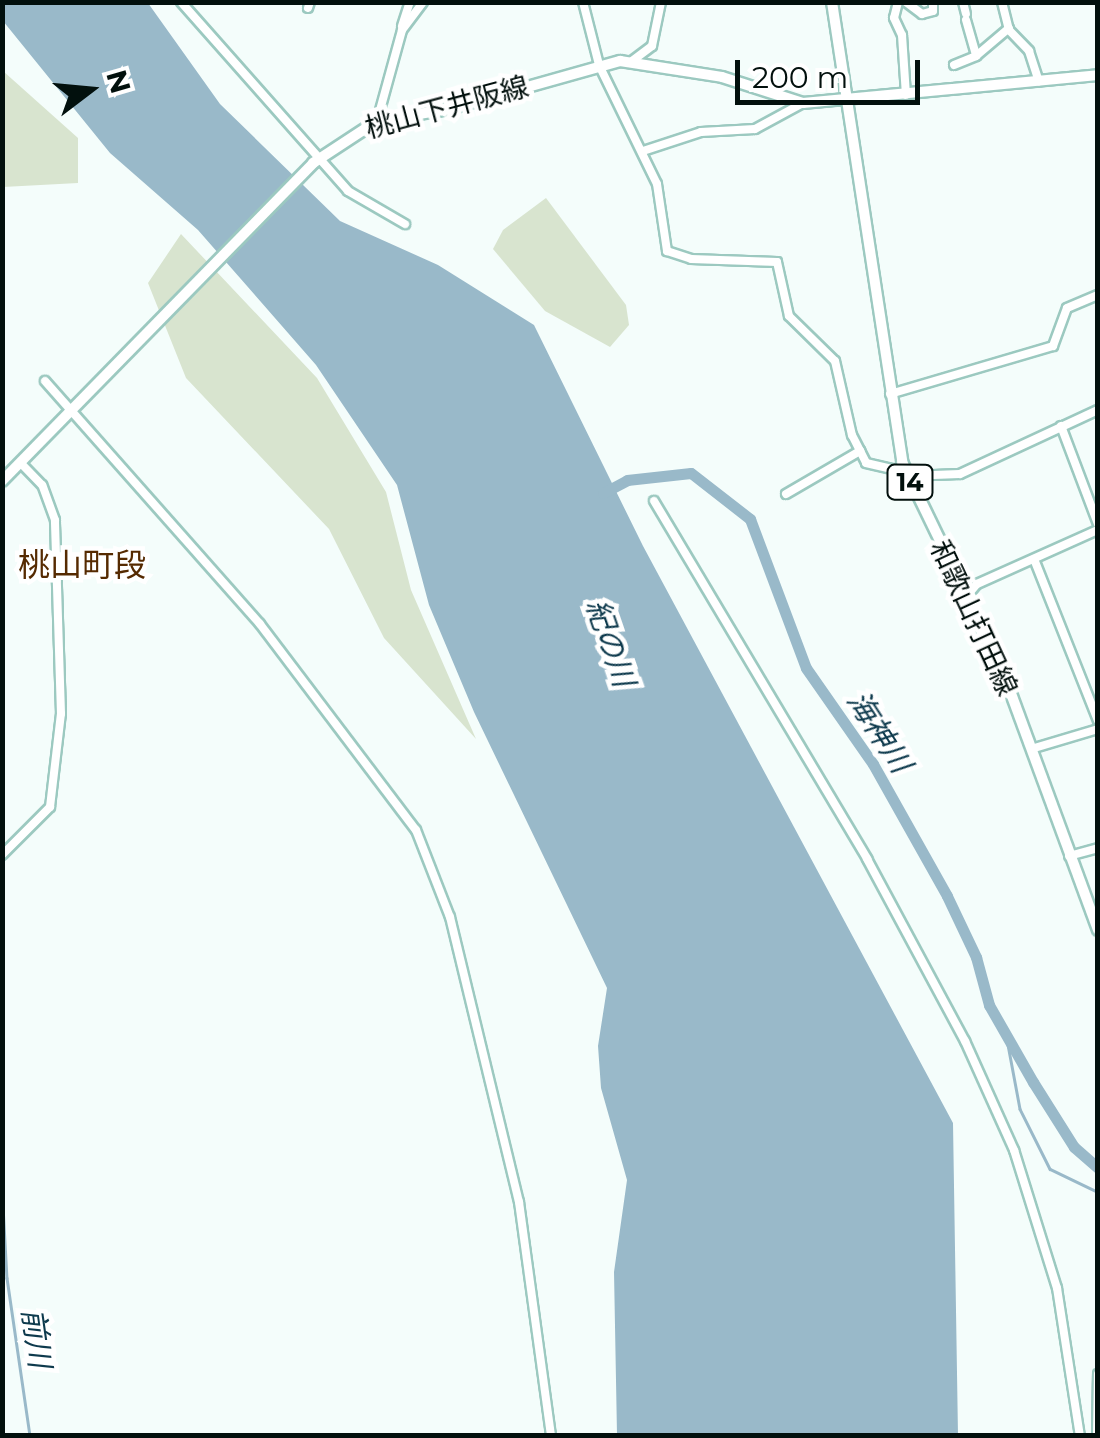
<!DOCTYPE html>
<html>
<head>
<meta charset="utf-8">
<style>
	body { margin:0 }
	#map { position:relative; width:1100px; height:1438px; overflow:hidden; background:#f4fdfb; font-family:Montserrat,"Noto Sans JP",sans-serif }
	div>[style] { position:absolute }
	.green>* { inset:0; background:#d8e4cf }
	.water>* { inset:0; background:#99b9c9 }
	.stream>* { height:2.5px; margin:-1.25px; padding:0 1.25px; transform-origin:1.25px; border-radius:1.25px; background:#99b9c9 }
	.river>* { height:11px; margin:-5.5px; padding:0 5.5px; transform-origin:5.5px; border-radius:5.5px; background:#99b9c9 }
	.roads { filter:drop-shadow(2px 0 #9cc9c0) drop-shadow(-2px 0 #9cc9c0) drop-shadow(0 2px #9cc9c0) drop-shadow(0 -2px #9cc9c0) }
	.minor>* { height:8px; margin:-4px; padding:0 4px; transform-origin:4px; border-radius:4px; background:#fff }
	.major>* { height:10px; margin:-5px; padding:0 5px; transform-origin:5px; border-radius:5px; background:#fff }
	span { translate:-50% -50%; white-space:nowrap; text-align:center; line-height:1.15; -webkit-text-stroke:9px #fff; paint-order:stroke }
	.shield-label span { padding:2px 8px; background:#fff; border:2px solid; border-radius:8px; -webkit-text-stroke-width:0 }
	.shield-label { font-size:25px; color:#02100d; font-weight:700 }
	.street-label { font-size:28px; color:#02100d }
	.water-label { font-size:30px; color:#0e3a4d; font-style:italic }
	.quarter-label { font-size:32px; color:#552a01 }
	.frame { position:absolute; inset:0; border:5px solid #02100d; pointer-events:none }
	.north { position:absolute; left:40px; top:40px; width:100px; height:100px; -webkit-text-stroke:8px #fff; paint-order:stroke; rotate:74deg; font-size:28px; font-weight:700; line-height:40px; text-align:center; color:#02100d }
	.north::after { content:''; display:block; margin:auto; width:35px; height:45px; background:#02100d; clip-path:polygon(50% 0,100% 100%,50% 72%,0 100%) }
	.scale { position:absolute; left:735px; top:60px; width:185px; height:45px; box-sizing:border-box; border:5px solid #02100d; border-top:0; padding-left:12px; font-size:30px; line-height:35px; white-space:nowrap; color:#02100d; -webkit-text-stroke:8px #fff; paint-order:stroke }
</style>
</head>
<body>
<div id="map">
	<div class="green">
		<div style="clip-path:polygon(3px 71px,78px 138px,78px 183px,3px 187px)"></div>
		<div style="clip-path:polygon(546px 198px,626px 305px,629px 325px,610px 347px,545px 311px,493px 249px,503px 230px)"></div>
		<div style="clip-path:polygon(181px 234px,317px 378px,386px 492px,411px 590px,476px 739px,384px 638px,329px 529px,186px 378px,148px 283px)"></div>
	</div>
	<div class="water">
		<div style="clip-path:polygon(2px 3px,148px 3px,220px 104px,340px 221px,438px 265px,534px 325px,643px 546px,953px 1123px,958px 1435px,617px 1435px,614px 1272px,627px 1180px,601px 1088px,598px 1046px,607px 988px,474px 712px,429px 605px,397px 485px,316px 365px,198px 230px,110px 153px,3px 21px)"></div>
	</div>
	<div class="stream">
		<div style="left:1006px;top:1034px;width:76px;rotate:79.4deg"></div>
		<div style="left:1020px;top:1109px;width:67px;rotate:63.4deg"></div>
		<div style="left:1050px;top:1169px;width:53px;rotate:25.6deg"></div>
		<div style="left:2px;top:1187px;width:91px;rotate:86.9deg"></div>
		<div style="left:7px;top:1278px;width:160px;rotate:81.7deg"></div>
	</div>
	<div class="river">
		<div style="left:603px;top:493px;width:27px;rotate:-28deg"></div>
		<div style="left:627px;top:480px;width:64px;rotate:-6.2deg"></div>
		<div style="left:691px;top:473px;width:75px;rotate:37.9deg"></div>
		<div style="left:750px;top:519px;width:159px;rotate:69.4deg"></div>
		<div style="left:806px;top:668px;width:117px;rotate:55.1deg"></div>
		<div style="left:873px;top:764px;width:151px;rotate:60.7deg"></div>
		<div style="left:947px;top:896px;width:68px;rotate:64.6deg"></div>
		<div style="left:976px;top:957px;width:50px;rotate:74.8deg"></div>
		<div style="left:989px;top:1005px;width:89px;rotate:60.3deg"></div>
		<div style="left:1033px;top:1082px;width:77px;rotate:57.8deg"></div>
		<div style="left:1074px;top:1147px;width:32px;rotate:41deg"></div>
	</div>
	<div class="roads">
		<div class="minor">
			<div style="left:181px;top:2px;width:252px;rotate:48.5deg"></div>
			<div style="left:348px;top:191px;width:66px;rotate:30.1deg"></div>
			<div style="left:583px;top:2px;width:65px;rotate:75.7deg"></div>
			<div style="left:599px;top:65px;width:132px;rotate:64deg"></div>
			<div style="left:657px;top:184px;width:68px;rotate:81.5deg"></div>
			<div style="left:667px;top:251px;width:25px;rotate:18deg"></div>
			<div style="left:691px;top:259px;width:86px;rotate:2deg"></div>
			<div style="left:777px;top:262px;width:55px;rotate:77.5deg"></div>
			<div style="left:789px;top:316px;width:64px;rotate:44.4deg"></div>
			<div style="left:835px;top:361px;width:76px;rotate:77.1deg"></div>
			<div style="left:852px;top:435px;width:31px;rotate:63deg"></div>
			<div style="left:866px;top:463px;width:40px;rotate:13deg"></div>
			<div style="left:898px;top:2px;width:16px;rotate:104deg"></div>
			<div style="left:894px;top:18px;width:19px;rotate:65deg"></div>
			<div style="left:902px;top:35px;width:60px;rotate:86.2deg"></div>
			<div style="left:906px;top:2px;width:20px;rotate:37deg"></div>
			<div style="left:922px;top:14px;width:11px;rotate:-15deg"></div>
			<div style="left:933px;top:11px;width:9px;rotate:-90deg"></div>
			<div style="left:963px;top:2px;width:12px;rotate:76deg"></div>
			<div style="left:1002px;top:2px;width:29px;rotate:76deg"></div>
			<div style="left:1009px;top:30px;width:29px;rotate:46deg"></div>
			<div style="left:1029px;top:51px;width:32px;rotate:72deg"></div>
			<div style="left:308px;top:8px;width:6px;rotate:-72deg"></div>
			<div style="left:966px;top:20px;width:37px;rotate:74deg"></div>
			<div style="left:976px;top:56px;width:43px;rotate:-40.3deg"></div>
			<div style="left:402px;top:26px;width:25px;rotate:-72deg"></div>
			<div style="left:632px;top:61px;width:25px;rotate:-37deg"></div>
			<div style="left:652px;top:46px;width:45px;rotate:-78.4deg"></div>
			<div style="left:954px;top:65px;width:24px;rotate:-22deg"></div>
			<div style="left:377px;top:121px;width:94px;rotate:-74.6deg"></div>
			<div style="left:402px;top:30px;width:35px;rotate:-53deg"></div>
			<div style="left:643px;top:151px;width:61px;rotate:-18.1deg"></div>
			<div style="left:701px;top:132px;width:54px;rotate:-3.2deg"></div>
			<div style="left:755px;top:129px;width:55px;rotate:-28.4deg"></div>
			<div style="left:45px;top:381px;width:324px;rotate:48.5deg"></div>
			<div style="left:260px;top:624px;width:258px;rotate:52.9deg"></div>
			<div style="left:416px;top:830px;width:93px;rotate:68.7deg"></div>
			<div style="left:450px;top:917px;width:293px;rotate:76.4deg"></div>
			<div style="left:519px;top:1202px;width:236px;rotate:82.2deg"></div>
			<div style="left:890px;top:394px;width:170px;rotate:-16.4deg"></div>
			<div style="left:1053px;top:346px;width:40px;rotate:-69.8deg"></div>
			<div style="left:1067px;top:308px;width:34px;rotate:-23deg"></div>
			<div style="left:1061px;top:426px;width:105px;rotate:69.3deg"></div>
			<div style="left:907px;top:476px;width:53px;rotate:-2.2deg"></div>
			<div style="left:960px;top:474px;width:152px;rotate:-24.9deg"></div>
			<div style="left:786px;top:494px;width:86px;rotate:-30.2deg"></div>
			<div style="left:654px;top:501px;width:417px;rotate:59.2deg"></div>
			<div style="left:867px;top:859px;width:207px;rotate:61.7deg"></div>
			<div style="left:965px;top:1041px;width:120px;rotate:65.8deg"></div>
			<div style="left:1014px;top:1150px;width:145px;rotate:72.7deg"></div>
			<div style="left:1057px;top:1288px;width:150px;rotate:81.2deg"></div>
			<div style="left:1034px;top:559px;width:174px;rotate:68.4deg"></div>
			<div style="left:966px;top:597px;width:17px;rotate:-50deg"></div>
			<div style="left:977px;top:584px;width:133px;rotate:-24.1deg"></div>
			<div style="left:1031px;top:749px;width:70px;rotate:-16.6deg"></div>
			<div style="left:2px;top:855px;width:68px;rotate:-45deg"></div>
			<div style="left:50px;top:807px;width:94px;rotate:-83.3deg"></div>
			<div style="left:61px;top:714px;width:194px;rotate:-91.8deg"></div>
			<div style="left:55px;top:520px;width:37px;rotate:-110deg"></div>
			<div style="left:42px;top:485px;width:30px;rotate:-134deg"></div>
			<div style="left:1069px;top:856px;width:30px;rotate:-15deg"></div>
			<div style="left:1097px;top:1436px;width:62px;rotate:-89.1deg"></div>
		</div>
		<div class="major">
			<div style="left:832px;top:2px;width:465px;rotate:81.3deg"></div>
			<div style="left:902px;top:462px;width:230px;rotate:64.2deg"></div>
			<div style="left:1002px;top:669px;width:278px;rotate:69.8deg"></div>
			<div style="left:2px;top:481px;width:445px;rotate:-45.6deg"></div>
			<div style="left:313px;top:163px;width:77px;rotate:-33.3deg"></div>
			<div style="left:377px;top:121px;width:73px;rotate:-9.5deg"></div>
			<div style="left:449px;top:109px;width:178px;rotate:-15.7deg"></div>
			<div style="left:620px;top:61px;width:103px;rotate:8.9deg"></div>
			<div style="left:722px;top:77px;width:85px;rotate:17.8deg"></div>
			<div style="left:803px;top:103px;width:296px;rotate:-5.4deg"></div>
		</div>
	</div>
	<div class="shield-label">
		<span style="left:910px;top:482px">14</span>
	</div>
	<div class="street-label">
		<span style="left:447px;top:107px;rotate:-15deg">桃山下井阪線</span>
		<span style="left:974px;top:618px;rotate:65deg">和歌山打田線</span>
	</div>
	<div class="water-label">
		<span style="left:610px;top:643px;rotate:71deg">紀の川</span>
		<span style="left:879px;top:732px;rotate:57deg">海神川</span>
		<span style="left:36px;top:1338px;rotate:82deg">前川</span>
	</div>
	<div class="quarter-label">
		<span style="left:82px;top:565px">桃山町段</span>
	</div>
	<div class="frame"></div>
	<div class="north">N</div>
	<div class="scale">200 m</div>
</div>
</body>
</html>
